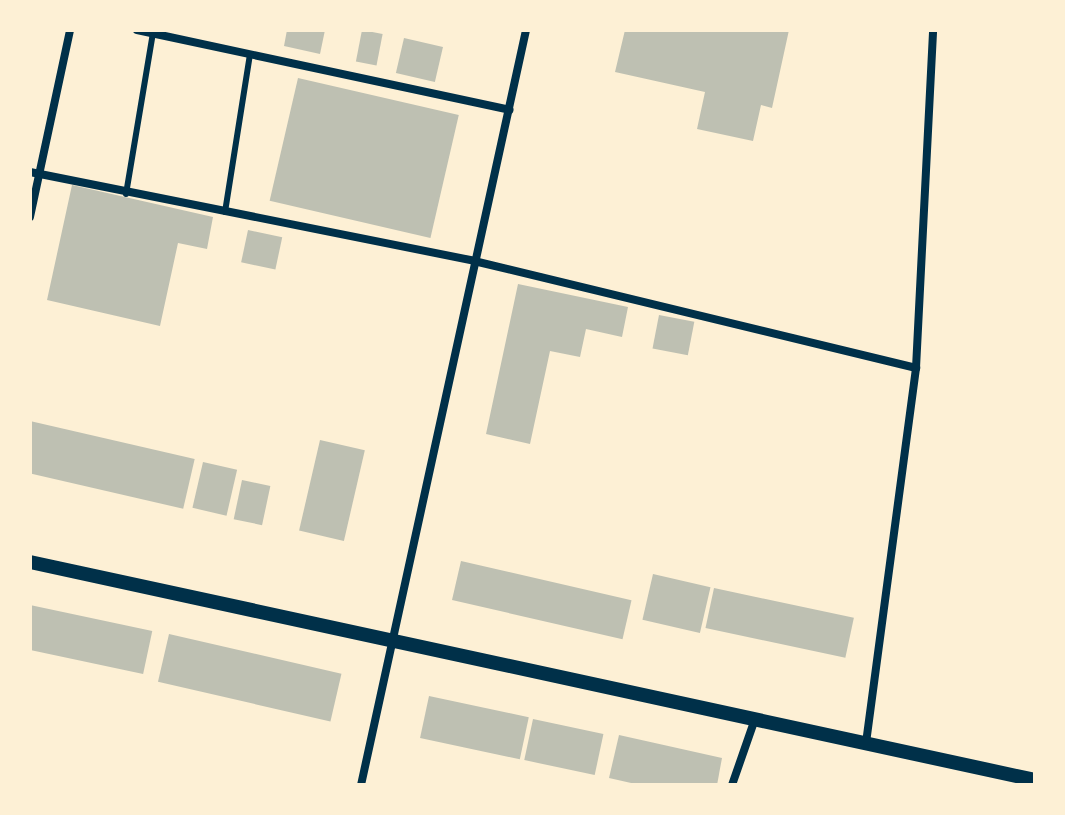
<!DOCTYPE html>
<html>
<head>
<meta charset="utf-8">
<style>
	body { margin:0 }
	#map { position:relative; width:1065px; height:815px; overflow:hidden; background:#fdf0d5; font-family:"Asap Condensed",sans-serif }
	div>[style] { position:absolute }
	.building>* { inset:0; background:#bec0b2; transform-origin:0 0 }
	.service>* { height:6px; margin:-3px; padding:0 3px; transform-origin:3px; border-radius:3px; background:#003049 }
	.minor>* { height:8px; margin:-4px; padding:0 4px; transform-origin:4px; border-radius:4px; background:#003049 }
	.tertiary>* { height:14px; margin:-7px; padding:0 7px; transform-origin:7px; border-radius:7px; background:#003049 }
	span { translate:-50% -50%; white-space:nowrap; text-align:center; line-height:1.15; -webkit-text-stroke:6px #fdf0d5; paint-order:stroke }
	.frame { position:absolute; inset:0; border:32px solid #fdf0d5; pointer-events:none }
</style>
</head>
<body>
<div id="map">
	<div class="building">
		<div style="clip-path:polygon(287px 30px,325px 30px,320px 54px,284px 46px)"></div>
		<div style="left:362px;top:30px;width:21px;height:32px;rotate:11deg"></div>
		<div style="clip-path:polygon(625px 30px,789px 30px,772px 108px,761px 105px,753px 141px,697px 129px,705px 92px,615px 72px)"></div>
		<div style="left:404px;top:38px;width:40px;height:36px;rotate:13deg"></div>
		<div style="left:298px;top:78px;width:165px;height:126px;rotate:13deg"></div>
		<div style="clip-path:polygon(72px 185px,213px 217px,207px 249px,178px 243px,160px 326px,47px 300px)"></div>
		<div style="left:248px;top:230px;width:35px;height:33px;rotate:12deg"></div>
		<div style="clip-path:polygon(518px 284px,628px 307px,622px 337px,586px 329px,580px 357px,550px 351px,530px 444px,486px 434px)"></div>
		<div style="left:659px;top:315px;width:36px;height:34px;rotate:11deg"></div>
		<div style="left:30px;top:421px;width:169px;height:51px;rotate:13deg"></div>
		<div style="left:320px;top:440px;width:46px;height:93px;rotate:13deg"></div>
		<div style="left:203px;top:462px;width:35px;height:47px;rotate:13deg"></div>
		<div style="left:242px;top:480px;width:29px;height:40px;rotate:12deg"></div>
		<div style="left:461px;top:561px;width:175px;height:40px;rotate:13deg"></div>
		<div style="left:653px;top:574px;width:59px;height:47px;rotate:13deg"></div>
		<div style="left:714px;top:588px;width:143px;height:41px;rotate:12deg"></div>
		<div style="left:30px;top:605px;width:125px;height:44px;rotate:12deg"></div>
		<div style="left:169px;top:634px;width:177px;height:49px;rotate:13deg"></div>
		<div style="left:429px;top:696px;width:102px;height:43px;rotate:12deg"></div>
		<div style="left:533px;top:719px;width:72px;height:42px;rotate:12deg"></div>
		<div style="clip-path:polygon(619px 735px,722px 758px,717px 785px,640px 785px,609px 778px)"></div>
	</div>
	<div class="service">
		<div style="left:126px;top:194px;width:163px;rotate:-80.5deg"></div>
		<div style="left:225px;top:212px;width:160px;rotate:-81deg"></div>
	</div>
	<div class="minor">
		<div style="left:137px;top:30px;width:381px;rotate:12.1deg"></div>
		<div style="left:30px;top:172px;width:453px;rotate:11.3deg"></div>
		<div style="left:474px;top:261px;width:455px;rotate:13.6deg"></div>
		<div style="left:30px;top:217px;width:191px;rotate:-77.9deg"></div>
		<div style="left:866px;top:743px;width:378px;rotate:-82.4deg"></div>
		<div style="left:916px;top:368px;width:338px;rotate:-87.1deg"></div>
		<div style="left:361px;top:785px;width:773px;rotate:-77.67deg"></div>
		<div style="left:732px;top:785px;width:70px;rotate:-70.8deg"></div>
	</div>
	<div class="tertiary">
		<div style="left:30px;top:562px;width:1028px;rotate:12.24deg"></div>
	</div>
	<div class="frame"></div>
</div>
</body>
</html>
